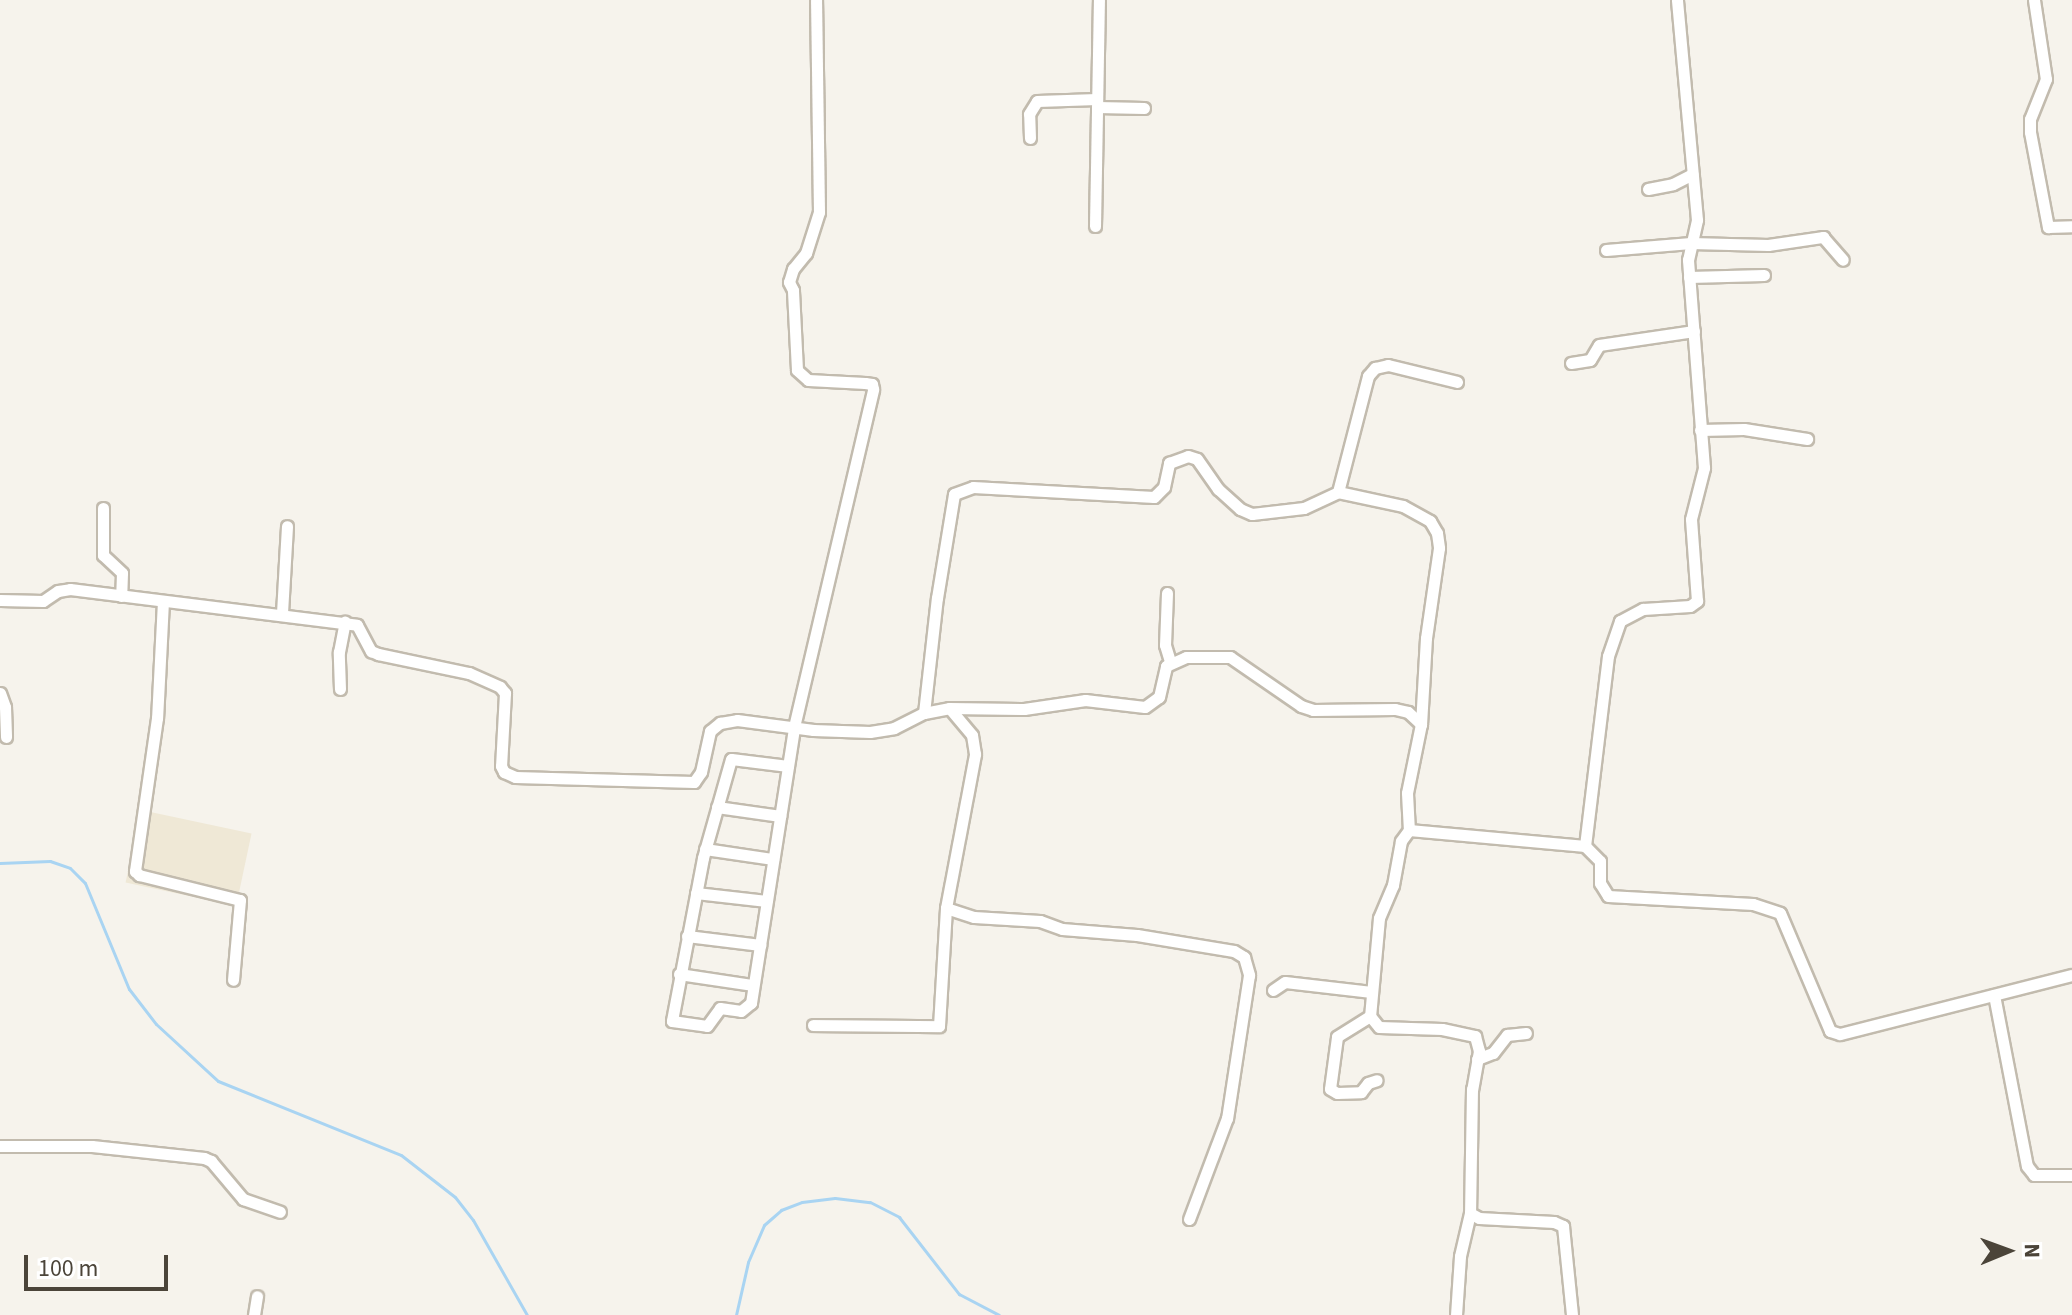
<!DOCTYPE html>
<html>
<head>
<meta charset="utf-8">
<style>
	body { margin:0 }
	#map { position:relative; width:2072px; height:1315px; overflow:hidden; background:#f6f3ec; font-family:"Source Sans 3",sans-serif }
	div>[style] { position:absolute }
	.education>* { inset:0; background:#efe8d6; transform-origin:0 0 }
	.stream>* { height:3px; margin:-1.5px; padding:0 1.5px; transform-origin:1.5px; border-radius:1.5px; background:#a9d4f2 }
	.roads { filter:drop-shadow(2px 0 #c2bbae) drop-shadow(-2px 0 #c2bbae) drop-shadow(0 2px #c2bbae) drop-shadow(0 -2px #c2bbae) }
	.minor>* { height:11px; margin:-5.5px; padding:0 5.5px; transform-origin:5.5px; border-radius:5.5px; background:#fff }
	span { translate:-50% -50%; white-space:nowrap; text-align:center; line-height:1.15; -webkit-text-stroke:6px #fff; paint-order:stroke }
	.north { position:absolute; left:1968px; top:1211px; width:80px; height:80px; -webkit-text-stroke:6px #fff; paint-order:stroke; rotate:89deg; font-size:22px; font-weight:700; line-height:32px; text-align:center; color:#4b4439 }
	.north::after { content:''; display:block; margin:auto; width:28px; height:36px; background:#4b4439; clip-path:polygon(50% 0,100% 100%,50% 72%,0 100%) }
	.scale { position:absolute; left:24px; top:1255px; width:144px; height:36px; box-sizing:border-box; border:4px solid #4b4439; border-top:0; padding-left:10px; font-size:24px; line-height:28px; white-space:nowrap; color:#4b4439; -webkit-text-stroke:6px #fff; paint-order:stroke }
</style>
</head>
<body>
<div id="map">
	<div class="education">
		<div style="left:141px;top:810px;width:113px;height:74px;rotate:12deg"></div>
	</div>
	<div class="stream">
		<div style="left:0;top:863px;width:50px;rotate:-2.3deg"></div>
		<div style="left:50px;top:861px;width:21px;rotate:19deg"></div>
		<div style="left:70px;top:868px;width:21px;rotate:45deg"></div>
		<div style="left:85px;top:883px;width:115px;rotate:67.5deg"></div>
		<div style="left:129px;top:989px;width:44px;rotate:52.4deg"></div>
		<div style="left:156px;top:1024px;width:84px;rotate:42.6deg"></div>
		<div style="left:218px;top:1081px;width:197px;rotate:22deg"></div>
		<div style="left:401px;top:1155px;width:68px;rotate:37.9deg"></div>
		<div style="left:455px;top:1197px;width:29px;rotate:52deg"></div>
		<div style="left:473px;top:1220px;width:109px;rotate:60.4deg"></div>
		<div style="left:736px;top:1315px;width:54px;rotate:-77.2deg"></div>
		<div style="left:748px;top:1262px;width:40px;rotate:-66.6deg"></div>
		<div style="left:764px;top:1225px;width:23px;rotate:-41deg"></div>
		<div style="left:781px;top:1210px;width:22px;rotate:-21deg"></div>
		<div style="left:802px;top:1202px;width:33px;rotate:-7deg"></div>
		<div style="left:835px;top:1198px;width:35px;rotate:7deg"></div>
		<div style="left:870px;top:1202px;width:33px;rotate:27deg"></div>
		<div style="left:899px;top:1217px;width:98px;rotate:52.1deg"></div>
		<div style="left:959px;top:1294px;width:45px;rotate:27.7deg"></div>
	</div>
	<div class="roads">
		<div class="minor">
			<div style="left:2034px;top:0;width:80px;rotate:81.4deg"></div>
			<div style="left:2046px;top:79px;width:43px;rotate:111.8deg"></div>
			<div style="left:2030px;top:119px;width:13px;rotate:90deg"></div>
			<div style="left:2030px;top:132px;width:97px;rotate:79.3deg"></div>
			<div style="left:2048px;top:227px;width:24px;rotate:-2deg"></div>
			<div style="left:1097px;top:107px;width:47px;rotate:1.2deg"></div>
			<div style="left:1030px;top:138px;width:24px;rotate:-92deg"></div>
			<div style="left:1029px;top:114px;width:15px;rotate:-58deg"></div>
			<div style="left:1037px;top:101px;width:60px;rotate:-1.9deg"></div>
			<div style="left:1648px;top:189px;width:25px;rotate:-11deg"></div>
			<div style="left:1673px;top:184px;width:22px;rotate:-27deg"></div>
			<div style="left:1095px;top:226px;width:226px;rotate:-89deg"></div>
			<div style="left:1606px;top:250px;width:85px;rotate:-4.7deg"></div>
			<div style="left:1691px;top:243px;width:77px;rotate:1.5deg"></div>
			<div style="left:1768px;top:245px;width:56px;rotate:-8.3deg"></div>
			<div style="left:1823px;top:237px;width:30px;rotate:49deg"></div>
			<div style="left:1689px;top:277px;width:75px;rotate:-1.5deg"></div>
			<div style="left:1571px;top:363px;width:19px;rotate:-9deg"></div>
			<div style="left:1590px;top:360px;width:17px;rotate:-59deg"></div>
			<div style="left:1599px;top:345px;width:96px;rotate:-8.4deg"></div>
			<div style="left:1700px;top:430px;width:44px;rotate:-1.3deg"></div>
			<div style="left:1744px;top:429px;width:64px;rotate:9deg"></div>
			<div style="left:1338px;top:492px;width:120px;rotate:-75.5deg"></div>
			<div style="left:1368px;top:376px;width:11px;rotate:-49deg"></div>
			<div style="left:1375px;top:368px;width:13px;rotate:-13deg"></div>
			<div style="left:1388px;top:365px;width:71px;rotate:13.8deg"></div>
			<div style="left:103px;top:508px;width:47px;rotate:90deg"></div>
			<div style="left:103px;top:555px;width:26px;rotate:43deg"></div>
			<div style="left:122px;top:573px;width:23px;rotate:92deg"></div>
			<div style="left:1167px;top:593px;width:52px;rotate:92.2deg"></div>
			<div style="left:1165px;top:645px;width:17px;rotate:73deg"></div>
			<div style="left:0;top:600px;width:43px;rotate:1.3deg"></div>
			<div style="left:43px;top:601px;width:18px;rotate:-34deg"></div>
			<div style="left:58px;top:591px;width:12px;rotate:-9deg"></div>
			<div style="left:70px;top:589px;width:289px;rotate:7.1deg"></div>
			<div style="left:357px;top:625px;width:30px;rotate:62deg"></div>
			<div style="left:371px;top:651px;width:8px;rotate:23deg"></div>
			<div style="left:378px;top:654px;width:93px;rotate:11.8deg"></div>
			<div style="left:469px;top:673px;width:34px;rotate:24deg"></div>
			<div style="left:500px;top:687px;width:8px;rotate:50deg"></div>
			<div style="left:505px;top:693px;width:73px;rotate:93.1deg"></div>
			<div style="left:501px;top:766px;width:7px;rotate:63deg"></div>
			<div style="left:504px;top:772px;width:12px;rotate:24deg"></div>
			<div style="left:515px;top:777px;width:179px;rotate:1.6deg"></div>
			<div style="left:694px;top:782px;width:12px;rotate:-55deg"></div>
			<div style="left:701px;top:772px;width:42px;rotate:-77.6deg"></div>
			<div style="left:710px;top:731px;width:13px;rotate:-39deg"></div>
			<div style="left:720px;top:723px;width:17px;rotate:-10deg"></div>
			<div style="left:737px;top:720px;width:77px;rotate:7.5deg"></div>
			<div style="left:813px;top:730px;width:57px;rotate:2deg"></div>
			<div style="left:870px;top:732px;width:24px;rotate:-9deg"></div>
			<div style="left:894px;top:728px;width:34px;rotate:-27deg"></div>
			<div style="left:924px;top:713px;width:25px;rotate:-11deg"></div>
			<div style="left:949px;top:708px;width:75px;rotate:0.8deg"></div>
			<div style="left:1024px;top:709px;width:62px;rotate:-8.4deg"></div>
			<div style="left:1085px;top:700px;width:60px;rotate:6.7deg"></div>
			<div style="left:1145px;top:707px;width:17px;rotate:-36deg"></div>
			<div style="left:1159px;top:697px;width:32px;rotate:-77deg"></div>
			<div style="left:1166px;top:666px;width:22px;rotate:-24deg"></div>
			<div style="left:1186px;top:657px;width:44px"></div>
			<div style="left:1230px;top:657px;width:86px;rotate:34.6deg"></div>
			<div style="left:1301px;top:706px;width:13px;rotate:18deg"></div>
			<div style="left:1313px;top:710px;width:82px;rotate:-0.7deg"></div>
			<div style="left:1395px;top:709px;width:13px;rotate:13deg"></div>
			<div style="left:1408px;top:712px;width:18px;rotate:43deg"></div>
			<div style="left:163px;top:601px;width:117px;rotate:92.9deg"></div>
			<div style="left:157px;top:718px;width:155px;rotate:98.2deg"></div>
			<div style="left:135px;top:871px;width:6px;rotate:45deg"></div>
			<div style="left:139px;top:875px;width:104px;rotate:13.9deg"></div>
			<div style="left:240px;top:900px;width:80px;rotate:95deg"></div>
			<div style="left:282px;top:613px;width:87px;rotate:-86.7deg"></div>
			<div style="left:340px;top:689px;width:37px;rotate:-92deg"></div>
			<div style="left:339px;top:652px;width:31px;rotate:-79deg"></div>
			<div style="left:0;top:693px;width:15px;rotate:70deg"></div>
			<div style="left:5px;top:707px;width:30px;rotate:88deg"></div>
			<div style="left:924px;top:713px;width:116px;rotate:-83.6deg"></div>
			<div style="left:937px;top:598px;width:105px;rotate:-80.7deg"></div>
			<div style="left:954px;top:494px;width:20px;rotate:-20deg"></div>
			<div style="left:973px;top:487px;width:181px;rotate:3.2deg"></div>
			<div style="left:1154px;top:497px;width:14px;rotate:-45deg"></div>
			<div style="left:1164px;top:487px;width:25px;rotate:-78deg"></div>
			<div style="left:1169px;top:463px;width:20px;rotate:-20deg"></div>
			<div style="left:1188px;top:456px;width:9px;rotate:18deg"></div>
			<div style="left:1197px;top:459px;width:37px;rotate:55deg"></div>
			<div style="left:1218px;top:489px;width:30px;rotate:42deg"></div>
			<div style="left:1240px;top:509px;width:13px;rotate:23deg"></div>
			<div style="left:1252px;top:514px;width:52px;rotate:-6.6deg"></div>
			<div style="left:1304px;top:508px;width:38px;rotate:-25deg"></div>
			<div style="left:1338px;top:492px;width:66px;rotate:12.2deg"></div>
			<div style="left:1403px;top:506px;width:31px;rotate:29deg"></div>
			<div style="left:1430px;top:521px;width:14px;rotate:60deg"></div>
			<div style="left:1437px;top:533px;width:15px;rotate:82deg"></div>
			<div style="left:1439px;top:548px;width:91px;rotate:98.2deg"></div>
			<div style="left:1426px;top:638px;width:86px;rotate:93.3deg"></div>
			<div style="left:1421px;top:724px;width:70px;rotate:101.5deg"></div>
			<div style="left:1407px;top:793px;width:37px;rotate:87deg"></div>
			<div style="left:1409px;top:830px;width:177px;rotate:5.2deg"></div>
			<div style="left:1585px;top:846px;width:21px;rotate:45deg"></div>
			<div style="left:1600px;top:861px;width:22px;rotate:90deg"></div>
			<div style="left:1600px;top:883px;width:15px;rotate:58deg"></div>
			<div style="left:1608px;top:896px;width:145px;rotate:3.2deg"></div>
			<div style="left:1753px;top:904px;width:28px;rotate:18deg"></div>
			<div style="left:1780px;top:913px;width:128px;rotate:67deg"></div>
			<div style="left:1830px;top:1031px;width:10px;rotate:17deg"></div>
			<div style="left:1840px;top:1034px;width:239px;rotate:-14.3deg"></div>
			<div style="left:788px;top:766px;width:57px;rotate:-173deg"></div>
			<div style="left:731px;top:759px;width:103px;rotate:105.8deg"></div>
			<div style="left:703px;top:858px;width:166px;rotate:100.8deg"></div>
			<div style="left:672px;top:1021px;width:35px;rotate:8deg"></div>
			<div style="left:707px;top:1026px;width:22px;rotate:-54deg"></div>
			<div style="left:720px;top:1008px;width:21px;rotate:8deg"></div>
			<div style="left:741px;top:1011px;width:13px;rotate:-39deg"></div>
			<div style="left:751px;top:1003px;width:279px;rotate:-81.1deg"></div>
			<div style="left:794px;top:727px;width:347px;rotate:-76.8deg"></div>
			<div style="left:873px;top:389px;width:5px;rotate:-101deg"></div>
			<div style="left:872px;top:384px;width:7px;rotate:-172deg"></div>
			<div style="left:865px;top:383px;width:57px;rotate:-177deg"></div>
			<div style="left:808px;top:380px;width:15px;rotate:-138deg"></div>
			<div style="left:797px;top:370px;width:80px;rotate:-92.9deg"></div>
			<div style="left:793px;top:290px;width:9px;rotate:-117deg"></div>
			<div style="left:789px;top:282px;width:14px;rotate:-73deg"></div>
			<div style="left:793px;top:269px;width:21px;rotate:-51deg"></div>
			<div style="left:806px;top:253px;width:43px;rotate:-72.4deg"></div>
			<div style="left:819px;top:212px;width:212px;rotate:-90.8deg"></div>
			<div style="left:717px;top:807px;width:64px;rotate:8.1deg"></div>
			<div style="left:1409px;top:830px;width:14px;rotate:126deg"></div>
			<div style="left:1401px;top:841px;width:45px;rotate:100.3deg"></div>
			<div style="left:1393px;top:885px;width:36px;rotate:113deg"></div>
			<div style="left:1379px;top:918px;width:98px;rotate:95.2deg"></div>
			<div style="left:1370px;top:1016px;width:14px;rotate:51deg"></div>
			<div style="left:1379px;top:1027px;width:63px;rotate:1.8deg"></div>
			<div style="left:1442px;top:1029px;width:34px;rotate:12deg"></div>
			<div style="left:1475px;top:1036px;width:16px;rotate:75deg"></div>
			<div style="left:1479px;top:1051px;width:39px;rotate:100deg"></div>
			<div style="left:1472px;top:1089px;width:124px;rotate:90.9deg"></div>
			<div style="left:1470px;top:1213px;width:10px;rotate:29deg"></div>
			<div style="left:1479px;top:1218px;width:75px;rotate:3.1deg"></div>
			<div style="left:1554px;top:1222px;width:10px;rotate:24deg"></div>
			<div style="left:1563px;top:1226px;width:89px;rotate:84.2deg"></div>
			<div style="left:1585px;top:846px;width:191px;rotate:-83.1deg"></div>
			<div style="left:1608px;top:656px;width:37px;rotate:-71deg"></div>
			<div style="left:1620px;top:621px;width:26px;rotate:-28deg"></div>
			<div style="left:1643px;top:609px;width:47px;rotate:-3.7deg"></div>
			<div style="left:1690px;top:606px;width:9px;rotate:-36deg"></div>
			<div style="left:1697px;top:601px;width:82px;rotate:-94.2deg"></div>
			<div style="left:1691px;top:519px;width:53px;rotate:-75.7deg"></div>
			<div style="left:1704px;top:468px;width:209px;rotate:-94.4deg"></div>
			<div style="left:1688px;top:260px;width:41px;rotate:-77.3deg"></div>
			<div style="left:1697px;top:220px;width:221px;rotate:-95.2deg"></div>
			<div style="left:705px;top:849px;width:69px;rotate:8.4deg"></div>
			<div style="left:696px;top:893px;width:71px;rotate:6.4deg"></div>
			<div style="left:946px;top:908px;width:29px;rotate:18deg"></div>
			<div style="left:974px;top:917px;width:66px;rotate:3.5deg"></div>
			<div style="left:1040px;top:921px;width:23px;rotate:20deg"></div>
			<div style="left:1062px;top:929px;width:75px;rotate:4.6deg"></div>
			<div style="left:1137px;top:935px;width:98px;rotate:9.4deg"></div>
			<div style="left:1234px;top:951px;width:12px;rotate:31deg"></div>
			<div style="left:1244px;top:957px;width:19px;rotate:74deg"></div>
			<div style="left:1249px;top:975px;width:145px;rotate:98.7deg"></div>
			<div style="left:1227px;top:1118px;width:108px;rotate:110.6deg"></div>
			<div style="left:687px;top:936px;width:74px;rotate:7deg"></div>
			<div style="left:679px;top:974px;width:75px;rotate:8.5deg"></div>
			<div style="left:1273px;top:990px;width:14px;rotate:-34deg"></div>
			<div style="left:1285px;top:982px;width:87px;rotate:6.6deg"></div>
			<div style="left:1994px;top:995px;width:174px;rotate:79.1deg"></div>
			<div style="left:2027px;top:1166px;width:11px;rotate:52deg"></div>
			<div style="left:2034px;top:1175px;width:38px"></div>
			<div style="left:1370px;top:1016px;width:39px;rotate:148deg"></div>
			<div style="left:1337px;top:1037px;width:52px;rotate:97.7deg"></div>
			<div style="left:1330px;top:1089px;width:8px;rotate:30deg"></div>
			<div style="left:1337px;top:1093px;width:24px;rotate:-2deg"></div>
			<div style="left:1361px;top:1092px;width:11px;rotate:-52deg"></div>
			<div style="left:1368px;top:1083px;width:9px;rotate:-18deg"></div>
			<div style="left:813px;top:1025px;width:126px;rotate:0.5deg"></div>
			<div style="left:939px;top:1026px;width:118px;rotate:-86.6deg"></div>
			<div style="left:946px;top:908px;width:157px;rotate:-79.3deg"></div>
			<div style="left:975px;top:754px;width:19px;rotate:-99deg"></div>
			<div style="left:972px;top:735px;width:35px;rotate:-130deg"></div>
			<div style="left:1477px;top:1059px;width:17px;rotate:-21deg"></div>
			<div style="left:1493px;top:1053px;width:23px;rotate:-52deg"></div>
			<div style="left:1507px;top:1035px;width:19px;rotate:-6deg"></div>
			<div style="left:0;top:1146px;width:92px"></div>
			<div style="left:92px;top:1146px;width:113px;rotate:6.1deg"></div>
			<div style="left:204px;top:1158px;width:8px;rotate:23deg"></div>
			<div style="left:211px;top:1161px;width:50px;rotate:49.9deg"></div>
			<div style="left:243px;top:1199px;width:39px;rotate:19deg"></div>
			<div style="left:254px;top:1315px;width:19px;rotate:-81deg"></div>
			<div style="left:1456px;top:1315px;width:59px;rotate:-86.1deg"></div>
			<div style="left:1460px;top:1256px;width:44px;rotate:-76.9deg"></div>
		</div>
	</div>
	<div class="north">N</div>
	<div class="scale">100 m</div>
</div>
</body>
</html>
